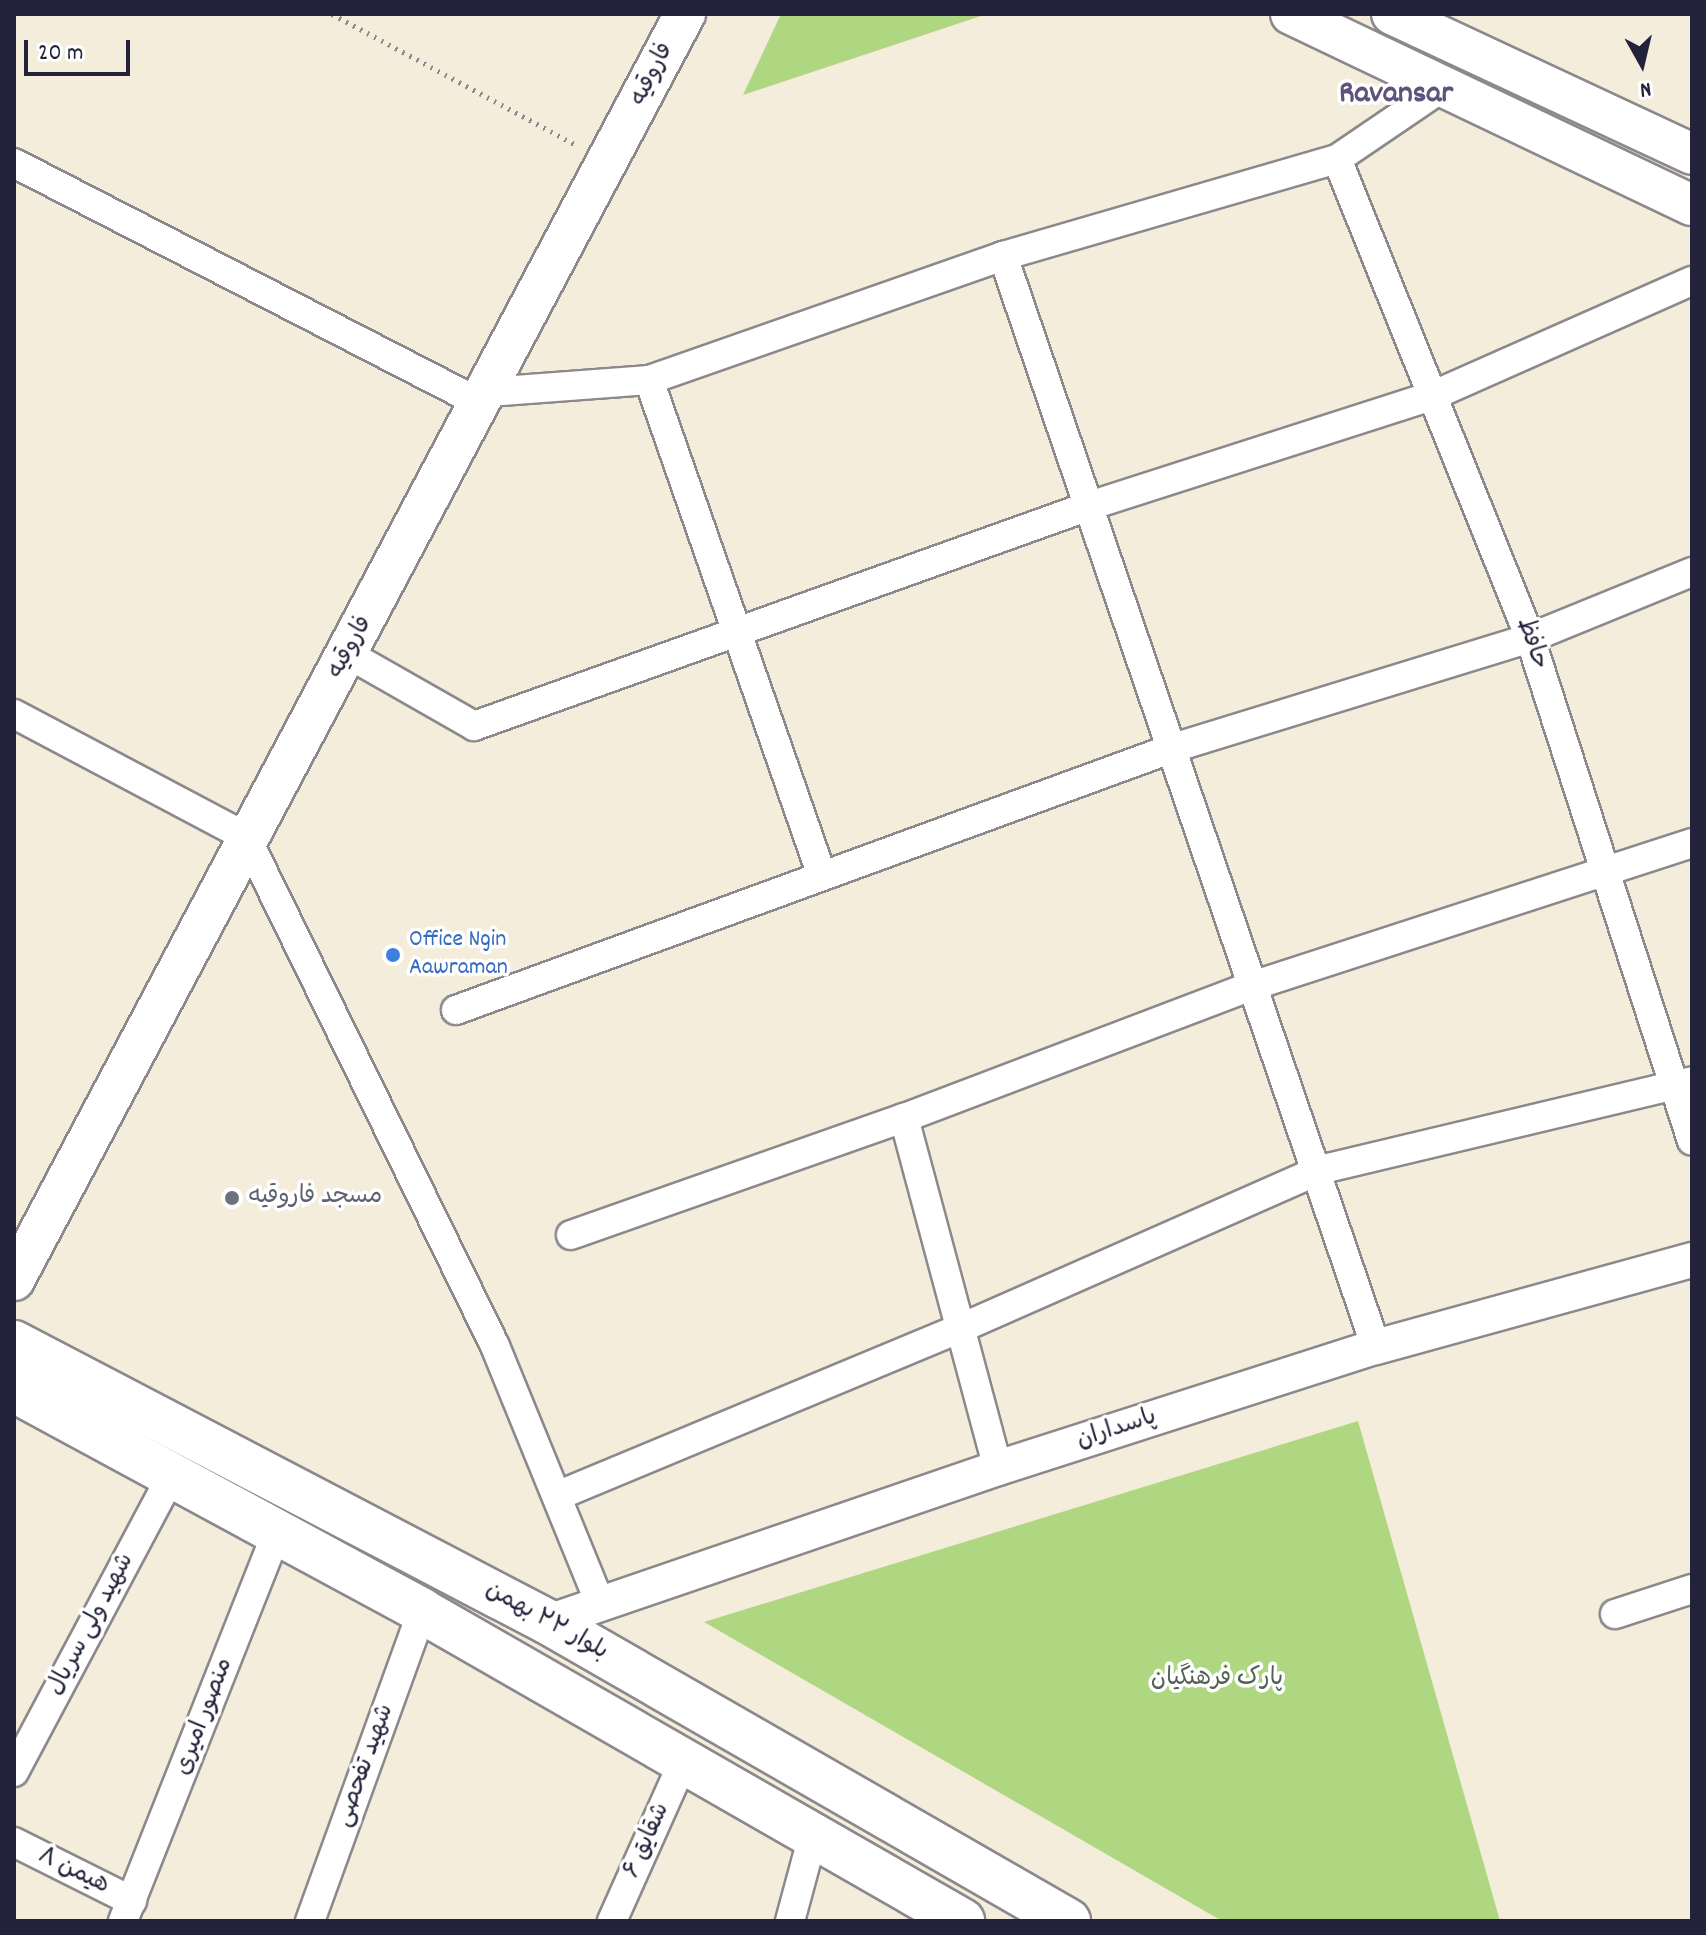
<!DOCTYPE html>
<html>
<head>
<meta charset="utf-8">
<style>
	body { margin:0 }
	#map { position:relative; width:1706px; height:1935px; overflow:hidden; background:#f5eddb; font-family:Dekko,"Playpen Sans Arabic",sans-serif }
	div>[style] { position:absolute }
	.green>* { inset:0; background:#afd781 }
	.path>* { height:5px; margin-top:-2.5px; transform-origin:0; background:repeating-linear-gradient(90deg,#8c888b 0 2px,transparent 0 8px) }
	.roads { filter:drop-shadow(2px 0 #8c888b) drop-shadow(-2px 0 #8c888b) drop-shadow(0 2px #8c888b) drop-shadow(0 -2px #8c888b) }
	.minor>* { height:28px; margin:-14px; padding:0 14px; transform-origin:14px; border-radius:14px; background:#fff }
	.tertiary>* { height:34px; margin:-17px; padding:0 17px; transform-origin:17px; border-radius:17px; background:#fff }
	.secondary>* { height:40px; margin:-20px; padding:0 20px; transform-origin:20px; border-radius:20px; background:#fff }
	.primary>* { height:44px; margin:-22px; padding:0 22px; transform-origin:22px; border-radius:22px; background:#fff }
	.dots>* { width:22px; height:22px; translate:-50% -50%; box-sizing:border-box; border:4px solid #fff; border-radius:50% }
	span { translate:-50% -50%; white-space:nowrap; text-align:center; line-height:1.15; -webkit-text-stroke:7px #fff; paint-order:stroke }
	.street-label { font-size:24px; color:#22223b }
	.shop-label { font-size:24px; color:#366cbe }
	.left { translate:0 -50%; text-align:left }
	.worship-label { font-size:24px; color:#5b616d }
	.park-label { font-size:24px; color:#536154 }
	.district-label { font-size:32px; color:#5c547b; font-weight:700 }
	.frame { position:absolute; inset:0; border:16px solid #22223b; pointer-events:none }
	.north { position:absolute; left:1602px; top:24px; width:80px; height:80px; -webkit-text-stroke:6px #fff; paint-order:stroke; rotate:172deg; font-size:22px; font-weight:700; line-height:32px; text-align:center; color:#22223b }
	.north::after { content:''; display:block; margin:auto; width:28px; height:36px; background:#22223b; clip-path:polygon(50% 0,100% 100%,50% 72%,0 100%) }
	.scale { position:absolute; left:24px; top:40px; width:106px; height:36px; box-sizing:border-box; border:4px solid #22223b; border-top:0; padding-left:10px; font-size:24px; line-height:28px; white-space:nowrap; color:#22223b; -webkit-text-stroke:6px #fff; paint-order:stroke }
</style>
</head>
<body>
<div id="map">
	<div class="green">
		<div style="clip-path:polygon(781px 14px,987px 14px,743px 95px)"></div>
		<div style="clip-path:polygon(1358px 1421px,1500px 1921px,1222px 1921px,704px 1622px)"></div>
	</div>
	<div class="path">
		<div style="left:332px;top:14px;width:275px;rotate:28.2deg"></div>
	</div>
	<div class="roads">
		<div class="minor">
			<div style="left:1337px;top:159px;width:516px;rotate:68.05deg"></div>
			<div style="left:1530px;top:638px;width:528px;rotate:72.15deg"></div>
			<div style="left:14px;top:163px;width:526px;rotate:27.25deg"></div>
			<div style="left:1003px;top:256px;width:1153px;rotate:71.13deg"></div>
			<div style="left:649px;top:380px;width:525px;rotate:70.77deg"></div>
			<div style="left:489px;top:392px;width:160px;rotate:-4.3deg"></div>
			<div style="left:649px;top:380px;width:375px;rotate:-19.3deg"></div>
			<div style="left:1003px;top:256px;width:348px;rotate:-16.2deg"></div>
			<div style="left:1337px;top:159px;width:125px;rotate:-34.2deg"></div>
			<div style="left:348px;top:654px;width:145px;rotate:29.7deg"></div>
			<div style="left:474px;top:726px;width:653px;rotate:-19.68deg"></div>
			<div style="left:1089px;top:506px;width:360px;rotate:-17.8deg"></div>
			<div style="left:1432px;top:396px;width:284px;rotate:-23.9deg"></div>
			<div style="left:14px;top:714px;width:263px;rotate:27.9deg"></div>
			<div style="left:246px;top:837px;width:567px;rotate:63.93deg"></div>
			<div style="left:495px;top:1346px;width:278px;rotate:67.8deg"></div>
			<div style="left:456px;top:1010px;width:763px;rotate:-20.07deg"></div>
			<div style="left:1173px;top:748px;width:374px;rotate:-17.1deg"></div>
			<div style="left:1530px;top:638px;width:175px;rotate:-22.2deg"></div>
			<div style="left:904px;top:1118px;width:362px;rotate:75deg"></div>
			<div style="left:571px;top:1235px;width:353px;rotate:-19.4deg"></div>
			<div style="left:904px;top:1118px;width:375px;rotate:-20.8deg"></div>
			<div style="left:1255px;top:985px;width:459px;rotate:-18deg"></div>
			<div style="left:557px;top:1496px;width:435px;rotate:-22.6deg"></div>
			<div style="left:959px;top:1329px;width:394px;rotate:-23.8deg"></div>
			<div style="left:1319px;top:1170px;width:383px;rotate:-13.4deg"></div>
			<div style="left:1615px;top:1614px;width:81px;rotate:-18deg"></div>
			<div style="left:14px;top:1772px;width:334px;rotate:-62deg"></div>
			<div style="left:14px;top:1842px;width:132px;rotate:26.6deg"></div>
			<div style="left:123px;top:1921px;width:417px;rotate:-68.4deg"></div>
			<div style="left:310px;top:1921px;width:330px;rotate:-70.1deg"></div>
			<div style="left:612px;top:1921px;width:176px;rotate:-65.9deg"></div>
			<div style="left:790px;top:1921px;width:88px;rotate:-74.9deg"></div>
		</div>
		<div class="tertiary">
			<div style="left:548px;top:1622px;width:476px;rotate:-18.9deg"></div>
			<div style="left:998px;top:1468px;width:397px;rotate:-17.8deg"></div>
			<div style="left:1376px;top:1347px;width:328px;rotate:-15.4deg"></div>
		</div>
		<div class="secondary">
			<div style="left:1291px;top:14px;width:444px;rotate:25.5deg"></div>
			<div style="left:1392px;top:14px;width:331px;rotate:25deg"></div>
			<div style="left:14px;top:1280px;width:1433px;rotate:-62.08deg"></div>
		</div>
		<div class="primary">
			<div style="left:14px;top:1343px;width:602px;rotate:27.59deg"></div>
			<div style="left:548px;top:1622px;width:600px;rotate:29.9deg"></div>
			<div style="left:14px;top:1390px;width:464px;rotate:28.4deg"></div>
			<div style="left:422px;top:1611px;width:623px;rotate:29.86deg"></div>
		</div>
	</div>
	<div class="dots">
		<div style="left:393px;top:955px;background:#3f7fe0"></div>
		<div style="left:232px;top:1198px;background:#6b7280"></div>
	</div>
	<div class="street-label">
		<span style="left:653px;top:75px;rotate:-63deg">فاروقیه</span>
		<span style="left:1531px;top:644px;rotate:71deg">حافظ</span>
		<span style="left:351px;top:648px;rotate:-61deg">فاروقیه</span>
		<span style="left:1117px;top:1430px;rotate:-18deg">پاسداران</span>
		<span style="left:546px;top:1622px;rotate:29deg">بلوار ۲۲ بهمن</span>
		<span style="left:92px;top:1625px;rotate:-62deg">شهید ولی سریال</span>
		<span style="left:205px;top:1717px;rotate:-69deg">منصور امیری</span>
		<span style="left:366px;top:1766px;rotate:-70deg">شهید تفحصی</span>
		<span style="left:648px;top:1841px;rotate:-66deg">شقایق ۶</span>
		<span style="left:73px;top:1872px;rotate:26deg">هیمن ۸</span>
	</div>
	<div class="shop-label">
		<span class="left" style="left:409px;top:955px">Office Ngin<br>Aawraman</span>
	</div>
	<div class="worship-label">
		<span class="left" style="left:248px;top:1198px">مسجد فاروقیه</span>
	</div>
	<div class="park-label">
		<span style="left:1217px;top:1680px">پارک فرهنگیان</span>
	</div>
	<div class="district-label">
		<span style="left:1396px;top:95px">Ravansar</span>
	</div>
	<div class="frame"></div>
	<div class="north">N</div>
	<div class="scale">20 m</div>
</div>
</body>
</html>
